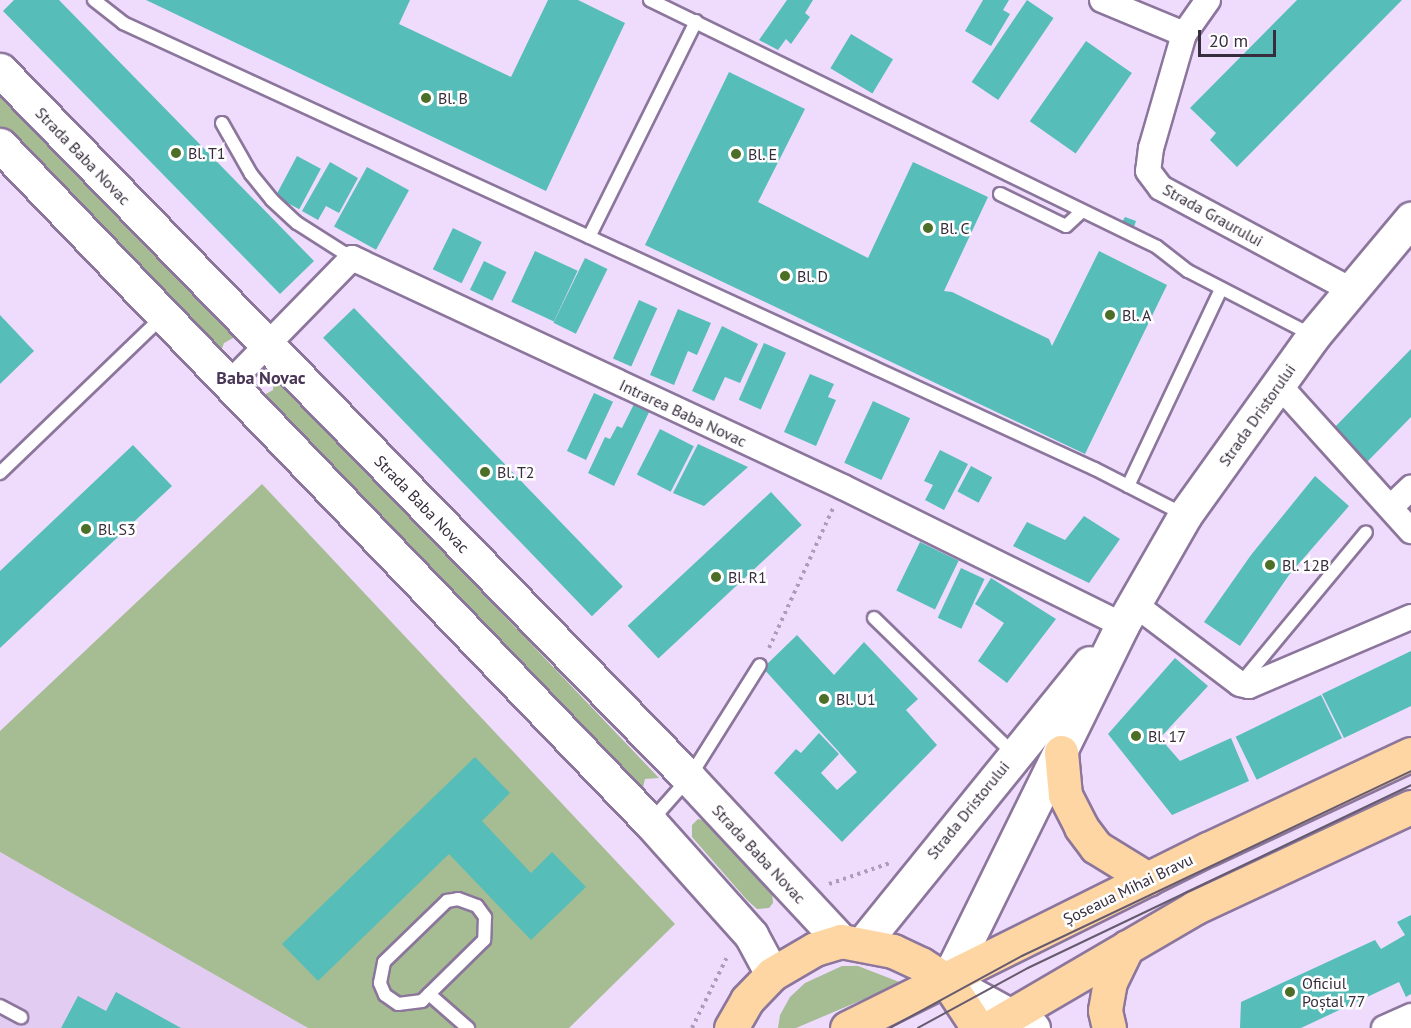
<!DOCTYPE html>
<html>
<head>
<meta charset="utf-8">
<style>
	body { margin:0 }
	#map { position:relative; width:1411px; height:1028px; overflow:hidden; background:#efdcfd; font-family:"PT Sans",sans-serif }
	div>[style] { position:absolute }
	.built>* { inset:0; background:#e2ccf1 }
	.green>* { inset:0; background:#a6bd93 }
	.building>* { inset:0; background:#56bdb8; transform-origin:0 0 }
	.path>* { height:4px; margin-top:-2px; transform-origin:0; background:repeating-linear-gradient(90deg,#ab9cb7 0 3px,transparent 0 7.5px) }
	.roads { filter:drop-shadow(2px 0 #8c769c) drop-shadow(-2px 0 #8c769c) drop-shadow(0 2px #8c769c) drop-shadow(0 -2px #8c769c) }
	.lane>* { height:12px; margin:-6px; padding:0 6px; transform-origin:6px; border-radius:6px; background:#fff }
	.street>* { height:24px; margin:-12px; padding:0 12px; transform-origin:12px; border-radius:12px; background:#fff }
	.secondary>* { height:33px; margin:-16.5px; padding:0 16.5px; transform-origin:16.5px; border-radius:16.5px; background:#fff }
	.primary>* { height:33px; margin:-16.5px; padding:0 16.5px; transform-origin:16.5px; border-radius:16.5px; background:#fed6a4 }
	.tram>* { height:1.5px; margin:-0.75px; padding:0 0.75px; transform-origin:0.75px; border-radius:0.75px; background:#665b6e }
	.dots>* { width:16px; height:16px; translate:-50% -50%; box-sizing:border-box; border:3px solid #fff; border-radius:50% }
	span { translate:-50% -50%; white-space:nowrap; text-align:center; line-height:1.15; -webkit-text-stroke:5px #fff; paint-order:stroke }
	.poi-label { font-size:16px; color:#372e3d }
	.left { translate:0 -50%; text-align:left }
	.street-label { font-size:16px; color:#372e3d }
	.neighbourhood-label { font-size:18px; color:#493556; font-weight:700 }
	.scale { position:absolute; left:1198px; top:30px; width:78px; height:27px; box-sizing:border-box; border:3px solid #372e3d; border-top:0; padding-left:8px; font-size:18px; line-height:21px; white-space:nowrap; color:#372e3d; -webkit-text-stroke:4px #fff; paint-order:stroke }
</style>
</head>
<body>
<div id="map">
	<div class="built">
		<div style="clip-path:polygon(0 852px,308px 1028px,0 1028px)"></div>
	</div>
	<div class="green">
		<div style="clip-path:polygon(0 90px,243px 340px,233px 338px,224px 343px,221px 351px,223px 361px,0 129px)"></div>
		<div style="clip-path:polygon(274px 374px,659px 778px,645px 779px,642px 792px,254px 394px,264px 395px,273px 390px)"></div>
		<div style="clip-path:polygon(262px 484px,675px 924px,569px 1028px,308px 1028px,0 852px,0 731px)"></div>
		<div style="clip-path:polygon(698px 819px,706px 821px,772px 890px,773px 903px,769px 908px,757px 909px,747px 900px,692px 837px,692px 825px)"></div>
		<div style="clip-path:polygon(842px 966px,858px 966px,902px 983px,796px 1028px,778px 1028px,780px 1015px,790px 997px,805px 983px)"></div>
	</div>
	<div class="building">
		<div style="clip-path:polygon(14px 0,59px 0,314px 261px,280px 294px,3px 11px)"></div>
		<div style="clip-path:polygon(146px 0,410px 0,399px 24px,511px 77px,548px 0,578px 0,625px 23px,546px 191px)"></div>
		<div style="clip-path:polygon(787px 0,813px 0,805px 13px,810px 17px,791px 44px,786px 39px,778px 50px,759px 40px)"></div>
		<div style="clip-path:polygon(983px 0,1009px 0,1003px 10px,1010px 14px,991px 46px,965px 31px)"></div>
		<div style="left:1027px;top:0;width:32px;height:99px;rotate:34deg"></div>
		<div style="clip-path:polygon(1297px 0,1402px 0,1237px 167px,1210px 140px,1216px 133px,1190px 108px)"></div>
		<div style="left:851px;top:34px;width:49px;height:40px;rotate:31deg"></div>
		<div style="left:1086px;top:41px;width:56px;height:98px;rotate:35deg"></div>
		<div style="clip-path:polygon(729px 72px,805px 109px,758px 202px,868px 258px,913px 162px,988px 197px,944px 291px,952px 292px,1049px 339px,1052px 346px,1099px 251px,1167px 285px,1085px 454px,645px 245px)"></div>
		<div style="left:297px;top:156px;width:27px;height:46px;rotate:28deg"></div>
		<div style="clip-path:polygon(330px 162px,358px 178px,339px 213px,326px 206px,318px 220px,302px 211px)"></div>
		<div style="left:367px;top:167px;width:48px;height:68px;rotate:29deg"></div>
		<div style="clip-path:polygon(1125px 217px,1136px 221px,1133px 230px,1120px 225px)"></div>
		<div style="left:453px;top:228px;width:32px;height:46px;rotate:26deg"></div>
		<div style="left:535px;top:251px;width:47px;height:56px;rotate:25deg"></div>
		<div style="left:585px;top:258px;width:25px;height:72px;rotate:26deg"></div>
		<div style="left:484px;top:261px;width:25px;height:32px;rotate:26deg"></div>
		<div style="left:639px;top:300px;width:20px;height:64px;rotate:24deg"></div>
		<div style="left:354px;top:308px;width:387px;height:43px;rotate:46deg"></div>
		<div style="clip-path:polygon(678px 309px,711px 323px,697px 355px,688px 351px,674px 385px,650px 375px)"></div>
		<div style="clip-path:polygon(0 315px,34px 351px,0 384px)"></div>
		<div style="clip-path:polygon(722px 326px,758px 344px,740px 383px,725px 377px,714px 401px,692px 391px)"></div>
		<div style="left:764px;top:343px;width:24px;height:62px;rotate:24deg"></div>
		<div style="clip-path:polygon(1411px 349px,1411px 417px,1367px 462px,1333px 429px)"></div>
		<div style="clip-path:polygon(810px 374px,834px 384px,828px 397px,836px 400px,816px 446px,784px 432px)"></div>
		<div style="left:594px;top:393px;width:21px;height:64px;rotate:25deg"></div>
		<div style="left:873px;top:401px;width:41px;height:68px;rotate:25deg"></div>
		<div style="clip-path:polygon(635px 402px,650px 410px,614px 486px,588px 473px,605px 437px,610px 439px,617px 426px,622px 428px)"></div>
		<div style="left:660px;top:429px;width:38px;height:51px;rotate:27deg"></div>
		<div style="clip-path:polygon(698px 444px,748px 467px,704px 506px,673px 493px)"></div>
		<div style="clip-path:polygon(133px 445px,172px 486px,0 648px,0 571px)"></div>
		<div style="clip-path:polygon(940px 450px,968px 464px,944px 510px,925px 500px,933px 485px,924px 481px)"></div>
		<div style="left:971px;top:466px;width:24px;height:29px;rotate:28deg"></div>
		<div style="clip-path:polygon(1315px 476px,1349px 506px,1289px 575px,1240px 646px,1204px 622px,1251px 555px)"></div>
		<div style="left:771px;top:492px;width:45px;height:196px;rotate:47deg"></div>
		<div style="clip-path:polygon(1084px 516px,1120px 539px,1089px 583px,1013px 546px,1027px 522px,1065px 540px)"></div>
		<div style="left:920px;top:542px;width:43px;height:54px;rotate:26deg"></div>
		<div style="left:961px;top:568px;width:26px;height:55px;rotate:25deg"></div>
		<div style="clip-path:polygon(991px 578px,1056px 619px,1007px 683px,978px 661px,1004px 623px,975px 604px)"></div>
		<div style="clip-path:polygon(797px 635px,834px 675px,864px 642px,918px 699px,906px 710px,937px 745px,842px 842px,774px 773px,796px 749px,801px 753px,819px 733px,839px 754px,821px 773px,837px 790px,857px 772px,763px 668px)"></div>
		<div style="clip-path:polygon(1411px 651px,1411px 706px,1344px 738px,1322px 694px)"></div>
		<div style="clip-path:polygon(1175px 658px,1208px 686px,1160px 738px,1180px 761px,1231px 738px,1249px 781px,1172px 815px,1108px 734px)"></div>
		<div style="left:1321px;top:695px;width:48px;height:95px;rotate:64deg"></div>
		<div style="clip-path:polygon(475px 757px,510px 793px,482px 821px,531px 873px,552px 852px,586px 887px,531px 940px,449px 854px,318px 981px,282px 944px)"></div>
		<div style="clip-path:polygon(1411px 915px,1411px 994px,1406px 997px,1399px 982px,1301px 1028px,1240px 1028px,1241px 1002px,1375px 940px,1381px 949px,1405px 935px,1397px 922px)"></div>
		<div style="clip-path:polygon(116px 992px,181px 1028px,61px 1028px,78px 996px,106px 1011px)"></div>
	</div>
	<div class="path">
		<div style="left:769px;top:648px;width:154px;rotate:-65.4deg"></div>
		<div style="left:829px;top:884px;width:65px;rotate:-19deg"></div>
		<div style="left:692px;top:1028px;width:81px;rotate:-63.7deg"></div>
	</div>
	<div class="roads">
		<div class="lane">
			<div style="left:94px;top:0;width:37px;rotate:38deg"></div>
			<div style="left:123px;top:23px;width:1069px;rotate:24.65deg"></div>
			<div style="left:1095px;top:469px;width:99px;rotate:27.1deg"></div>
			<div style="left:650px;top:0;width:564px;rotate:25.97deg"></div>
			<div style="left:1157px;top:247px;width:39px;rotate:38deg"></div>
			<div style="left:1188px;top:271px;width:140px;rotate:27.3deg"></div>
			<div style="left:222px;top:123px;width:59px;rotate:60.4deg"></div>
			<div style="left:251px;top:174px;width:33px;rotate:51deg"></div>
			<div style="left:272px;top:200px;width:34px;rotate:43deg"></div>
			<div style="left:297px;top:223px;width:65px;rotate:32.5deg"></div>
			<div style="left:1000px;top:194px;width:73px;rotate:25.9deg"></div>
			<div style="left:1066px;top:226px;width:22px;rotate:-43deg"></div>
			<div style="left:589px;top:237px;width:241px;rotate:-63.6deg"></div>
			<div style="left:0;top:473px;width:225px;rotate:-43.9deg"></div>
			<div style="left:1128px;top:486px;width:218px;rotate:-64.7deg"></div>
			<div style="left:874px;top:618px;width:195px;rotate:44.2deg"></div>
			<div style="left:1240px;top:684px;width:197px;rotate:-50.3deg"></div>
			<div style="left:651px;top:821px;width:57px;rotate:-48.5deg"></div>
			<div style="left:689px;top:778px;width:133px;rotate:-57.9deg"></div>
			<div style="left:458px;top:899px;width:20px;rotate:20deg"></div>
			<div style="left:477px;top:906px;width:14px;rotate:54deg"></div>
			<div style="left:485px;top:917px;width:23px;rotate:92deg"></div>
			<div style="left:484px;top:940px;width:87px;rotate:135.5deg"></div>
			<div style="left:422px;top:1001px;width:24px;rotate:173deg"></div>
			<div style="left:398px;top:1004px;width:16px;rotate:-145deg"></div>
			<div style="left:385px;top:995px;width:13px;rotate:-113deg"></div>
			<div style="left:380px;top:983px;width:21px;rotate:-79deg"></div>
			<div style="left:384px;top:962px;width:88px;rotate:-44.1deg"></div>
			<div style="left:447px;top:901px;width:11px;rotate:-10deg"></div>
			<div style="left:429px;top:994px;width:52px;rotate:41.1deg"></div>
			<div style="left:0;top:1006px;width:24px;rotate:28deg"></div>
		</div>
		<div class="street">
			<div style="left:1102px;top:0;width:89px;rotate:22.5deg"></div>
			<div style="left:1208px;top:0;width:42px;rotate:125.2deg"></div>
			<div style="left:1184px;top:34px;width:119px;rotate:106.1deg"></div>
			<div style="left:1151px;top:148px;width:23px;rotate:97deg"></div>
			<div style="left:1148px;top:171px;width:21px;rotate:53deg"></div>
			<div style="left:1161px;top:188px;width:213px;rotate:28.2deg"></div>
			<div style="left:229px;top:384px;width:176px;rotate:-45.7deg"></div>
			<div style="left:352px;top:258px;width:542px;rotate:25deg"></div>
			<div style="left:843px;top:487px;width:311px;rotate:26.3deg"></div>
			<div style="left:1279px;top:385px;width:197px;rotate:47.9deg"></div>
			<div style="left:1391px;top:507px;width:28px;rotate:-44deg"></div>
			<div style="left:1133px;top:603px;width:134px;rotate:37.1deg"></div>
			<div style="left:1240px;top:684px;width:9px;rotate:13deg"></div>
			<div style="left:1249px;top:686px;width:176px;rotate:-23.1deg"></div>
			<div style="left:1384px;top:1028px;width:30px;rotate:-24deg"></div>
		</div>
		<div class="secondary">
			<div style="left:0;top:70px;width:988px;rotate:45.78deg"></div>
			<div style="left:689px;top:778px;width:223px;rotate:47deg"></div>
			<div style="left:0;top:145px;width:939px;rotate:46.17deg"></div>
			<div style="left:650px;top:822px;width:152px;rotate:48.2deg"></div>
			<div style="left:751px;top:935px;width:44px;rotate:61.7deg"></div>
			<div style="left:863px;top:943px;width:360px;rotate:-51deg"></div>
			<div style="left:1033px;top:1028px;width:98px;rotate:-151.3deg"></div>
			<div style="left:947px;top:981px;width:397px;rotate:-63.8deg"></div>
			<div style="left:1122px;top:625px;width:127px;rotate:-60.2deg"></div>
			<div style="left:1185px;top:515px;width:220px;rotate:-54.4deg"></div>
			<div style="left:1313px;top:336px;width:153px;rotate:-50.1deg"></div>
		</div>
		<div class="primary">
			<div style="left:1061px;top:752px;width:43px;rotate:84.7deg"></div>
			<div style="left:1065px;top:795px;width:36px;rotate:63deg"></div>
			<div style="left:1081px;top:827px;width:25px;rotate:53deg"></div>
			<div style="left:1096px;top:847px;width:61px;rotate:31.6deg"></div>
			<div style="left:731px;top:1028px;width:32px;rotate:-60deg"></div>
			<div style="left:747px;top:1000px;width:36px;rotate:-46deg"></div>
			<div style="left:772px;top:974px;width:50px;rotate:-30.2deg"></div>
			<div style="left:815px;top:949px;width:27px;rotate:-17deg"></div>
			<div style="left:841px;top:941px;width:53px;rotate:10.9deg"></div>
			<div style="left:893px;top:951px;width:31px;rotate:25deg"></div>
			<div style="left:921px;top:964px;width:31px;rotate:33deg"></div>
			<div style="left:947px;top:981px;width:56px;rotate:56.6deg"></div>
			<div style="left:847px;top:1028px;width:403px;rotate:-26.4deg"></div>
			<div style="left:1208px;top:849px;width:224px;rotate:-25.1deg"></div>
			<div style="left:989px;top:1028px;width:238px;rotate:-30.3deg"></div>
			<div style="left:1194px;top:908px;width:239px;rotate:-25deg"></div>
			<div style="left:1109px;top:1028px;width:18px;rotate:-103deg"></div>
			<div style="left:1105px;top:1010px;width:28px;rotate:-80deg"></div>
			<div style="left:1110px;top:982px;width:39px;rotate:-64deg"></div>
		</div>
	</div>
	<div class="tram">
		<div style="left:890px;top:1028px;width:150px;rotate:-28.6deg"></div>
		<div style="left:1022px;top:956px;width:431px;rotate:-25.4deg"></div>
		<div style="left:918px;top:1028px;width:125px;rotate:-28.6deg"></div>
		<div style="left:1028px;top:968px;width:424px;rotate:-25.5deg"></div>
	</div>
	<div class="dots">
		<div style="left:426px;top:98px;background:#4c6e26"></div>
		<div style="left:176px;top:153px;background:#4c6e26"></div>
		<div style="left:736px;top:154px;background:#4c6e26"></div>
		<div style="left:928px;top:228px;background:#4c6e26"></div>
		<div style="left:785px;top:276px;background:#4c6e26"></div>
		<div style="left:1110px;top:315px;background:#4c6e26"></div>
		<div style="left:485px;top:472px;background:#4c6e26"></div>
		<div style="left:86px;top:529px;background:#4c6e26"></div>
		<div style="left:1270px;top:565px;background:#4c6e26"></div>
		<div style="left:716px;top:577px;background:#4c6e26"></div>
		<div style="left:824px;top:699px;background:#4c6e26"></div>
		<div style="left:1136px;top:736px;background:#4c6e26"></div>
		<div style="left:1290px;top:992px;background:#4c6e26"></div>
	</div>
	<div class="poi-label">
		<span class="left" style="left:438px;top:98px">Bl. B</span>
		<span class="left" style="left:188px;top:153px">Bl. T1</span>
		<span class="left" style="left:748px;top:154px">Bl. E</span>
		<span class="left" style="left:940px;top:228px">Bl. C</span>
		<span class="left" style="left:797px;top:276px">Bl. D</span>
		<span class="left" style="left:1122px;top:315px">Bl. A</span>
		<span class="left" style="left:497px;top:472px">Bl. T2</span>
		<span class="left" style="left:98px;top:529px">Bl. S3</span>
		<span class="left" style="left:1282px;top:565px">Bl. 12B</span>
		<span class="left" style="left:728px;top:577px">Bl. R1</span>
		<span class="left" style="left:836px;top:699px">Bl. U1</span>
		<span class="left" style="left:1148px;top:736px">Bl. 17</span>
		<span class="left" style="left:1302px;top:992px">Oficiul<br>Poștal 77</span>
	</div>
	<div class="street-label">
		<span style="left:83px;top:156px;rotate:46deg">Strada Baba Novac</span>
		<span style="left:1213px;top:215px;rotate:29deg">Strada Graurului</span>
		<span style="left:683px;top:413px;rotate:25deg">Intrarea Baba Novac</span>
		<span style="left:1257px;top:415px;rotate:-55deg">Strada Dristorului</span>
		<span style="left:422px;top:504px;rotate:46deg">Strada Baba Novac</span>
		<span style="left:968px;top:810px;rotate:-51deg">Strada Dristorului</span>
		<span style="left:759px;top:854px;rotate:47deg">Strada Baba Novac</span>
		<span style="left:1128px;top:889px;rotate:-26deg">Șoseaua Mihai Bravu</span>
	</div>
	<div class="neighbourhood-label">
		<span style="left:261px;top:378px">Baba Novac</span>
	</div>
	<div class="scale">20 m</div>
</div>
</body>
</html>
